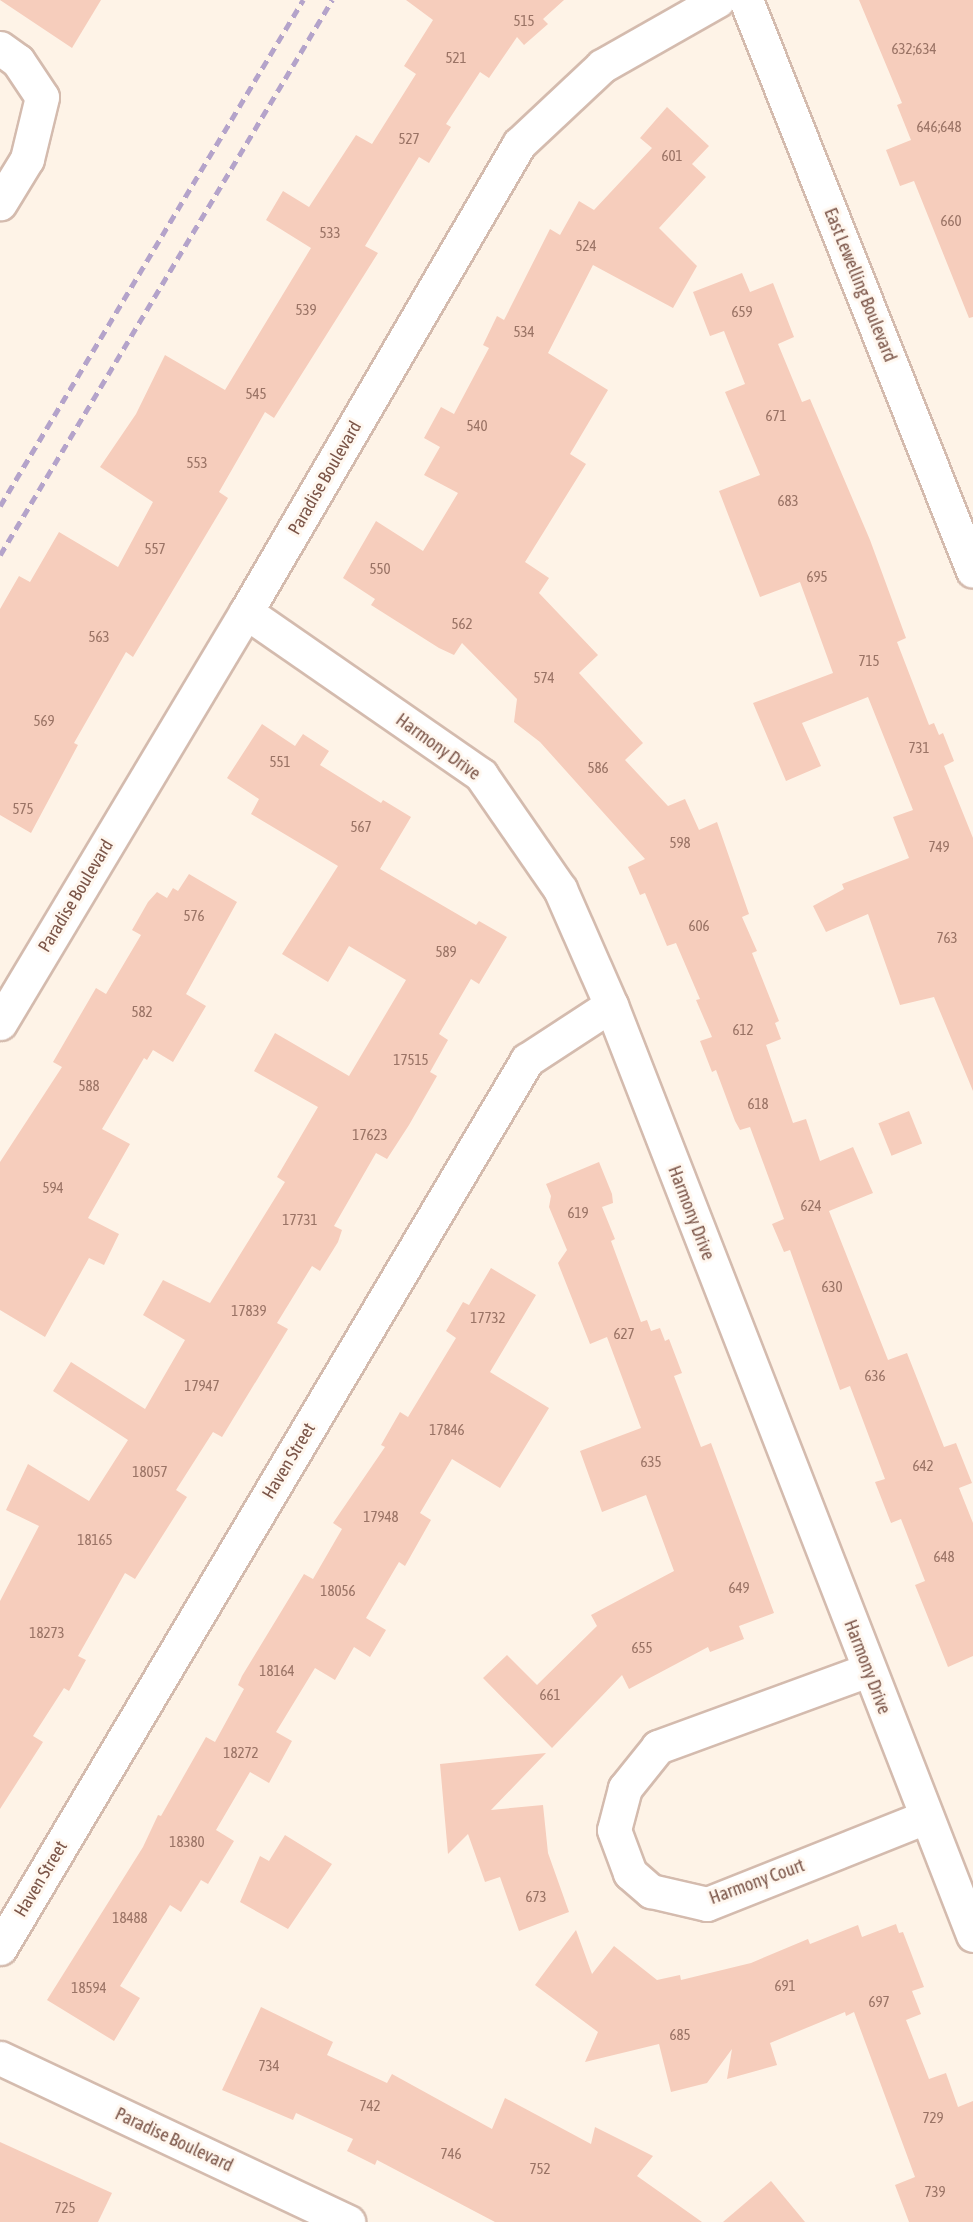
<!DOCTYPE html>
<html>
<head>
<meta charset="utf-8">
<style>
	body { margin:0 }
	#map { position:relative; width:973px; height:2222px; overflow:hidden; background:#fef3e7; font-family:"Asap Condensed",sans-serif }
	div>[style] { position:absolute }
	.building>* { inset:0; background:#f6cdbc; transform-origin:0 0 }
	.roads { filter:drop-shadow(2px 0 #d4bbae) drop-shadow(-2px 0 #d4bbae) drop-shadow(0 2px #d4bbae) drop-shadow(0 -2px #d4bbae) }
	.minor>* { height:33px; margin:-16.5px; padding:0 16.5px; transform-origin:16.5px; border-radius:16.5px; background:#fff }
	.secondary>* { height:33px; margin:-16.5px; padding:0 16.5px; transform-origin:16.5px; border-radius:16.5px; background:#fff }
	.rail>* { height:4.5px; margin-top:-2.25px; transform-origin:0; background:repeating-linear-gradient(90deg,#b4a3ca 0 9px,transparent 0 15px) }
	span { translate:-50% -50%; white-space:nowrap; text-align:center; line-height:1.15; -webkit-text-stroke:6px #fff7ef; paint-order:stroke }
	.number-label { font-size:15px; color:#9a7365 }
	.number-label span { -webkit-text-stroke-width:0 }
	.street-label { font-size:18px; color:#7b5548 }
</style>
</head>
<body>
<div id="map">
	<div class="building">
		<div style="clip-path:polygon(0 0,101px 0,72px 48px)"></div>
		<div style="clip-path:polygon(406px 0,564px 0,543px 19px,548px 24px,524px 45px,517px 37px,489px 78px,480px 72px,446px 124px,451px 127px,429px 163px,419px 157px,365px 246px,378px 253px,274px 418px,265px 412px,219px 492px,228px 498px,133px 657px,126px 652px,74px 743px,78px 745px,31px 833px,0 815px,0 609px,19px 576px,30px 582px,59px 532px,118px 567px,153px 502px,100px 467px,136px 414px,165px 355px,225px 390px,311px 248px,266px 220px,283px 191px,309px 207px,356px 135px,372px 144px,416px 74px,404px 66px,433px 20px)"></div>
		<div style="clip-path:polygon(859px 0,973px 0,973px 317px,969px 318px,914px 181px,900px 186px,886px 150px,911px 140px,897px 105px,902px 103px)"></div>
		<div style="clip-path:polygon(667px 107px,709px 146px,692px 164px,706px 177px,659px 228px,697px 266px,673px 308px,593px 265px,548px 353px,608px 390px,570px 454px,586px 464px,525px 562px,549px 578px,539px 593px,598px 655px,579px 673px,643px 743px,625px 760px,668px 806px,685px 799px,699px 830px,717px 822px,749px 914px,742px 917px,757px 951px,752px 953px,779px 1021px,775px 1023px,781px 1039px,766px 1045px,793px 1123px,806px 1119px,820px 1161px,853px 1147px,873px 1193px,829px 1211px,888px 1360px,907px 1353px,944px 1447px,956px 1443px,972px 1483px,959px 1488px,973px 1523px,973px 1656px,948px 1667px,915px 1585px,925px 1581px,901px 1519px,891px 1523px,875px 1482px,885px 1479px,850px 1386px,840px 1390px,790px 1250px,784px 1252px,772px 1224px,784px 1219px,750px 1127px,740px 1130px,735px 1121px,716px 1070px,712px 1072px,700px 1041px,712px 1037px,696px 1000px,700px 999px,676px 943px,667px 946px,645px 893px,640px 895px,628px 867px,645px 859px,540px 742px,514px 722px,517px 699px,462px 643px,454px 655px,439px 648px,371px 605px,375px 599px,343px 578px,376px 521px,423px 551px,458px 493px,424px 475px,440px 447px,424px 438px,441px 407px,454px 414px,489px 348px,483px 345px,497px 316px,504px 320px,550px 229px,560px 235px,579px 201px,594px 210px,652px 148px,640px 138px)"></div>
		<div style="clip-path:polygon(742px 273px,750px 292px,773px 283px,794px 337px,778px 344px,802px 402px,810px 399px,870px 540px,906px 638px,897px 642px,929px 725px,934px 723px,939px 735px,943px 733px,954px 761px,944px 766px,973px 838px,973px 1091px,934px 997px,900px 1005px,868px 914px,826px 932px,813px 906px,844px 889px,842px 884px,909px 858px,893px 817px,913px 810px,868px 697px,802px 723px,821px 766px,786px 781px,753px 703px,833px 673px,800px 582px,760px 597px,719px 491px,760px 475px,725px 392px,745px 384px,724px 331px,710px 336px,693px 292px)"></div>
		<div style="clip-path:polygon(262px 724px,295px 746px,303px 734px,329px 751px,320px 765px,381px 803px,383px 800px,411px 817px,380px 869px,476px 925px,479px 921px,507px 937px,479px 984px,471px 979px,439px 1034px,448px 1040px,430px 1072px,437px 1076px,409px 1125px,387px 1159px,376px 1153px,334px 1226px,342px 1230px,338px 1242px,320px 1271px,312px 1266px,277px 1323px,288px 1329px,222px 1437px,213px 1432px,176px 1490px,187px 1497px,135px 1579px,125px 1573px,78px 1656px,86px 1660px,69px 1691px,64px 1688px,33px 1736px,43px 1742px,0 1809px,0 1601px,39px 1526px,6px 1510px,28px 1464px,89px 1501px,128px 1440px,53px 1391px,71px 1362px,145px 1409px,185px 1340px,143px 1315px,163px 1280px,210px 1303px,285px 1182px,277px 1177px,318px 1107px,254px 1071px,275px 1033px,349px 1076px,406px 980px,349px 946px,328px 982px,282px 954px,338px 866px,251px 814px,259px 799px,227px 778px)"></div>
		<div style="clip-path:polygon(189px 874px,237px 902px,186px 994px,206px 1006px,173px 1062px,153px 1050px,147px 1060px,144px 1058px,102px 1129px,130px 1144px,88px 1218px,119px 1234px,104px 1265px,89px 1258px,45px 1337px,0 1310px,0 1162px,62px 1067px,53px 1062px,96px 988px,106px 994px,141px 935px,132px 930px,148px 902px,157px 892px,167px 898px,173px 888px,178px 891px)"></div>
		<div style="left:909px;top:1111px;width:35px;height:33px;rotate:68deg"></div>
		<div style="clip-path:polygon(599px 1162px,612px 1194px,613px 1203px,602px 1207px,615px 1239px,611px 1241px,641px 1322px,647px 1320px,651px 1331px,660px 1328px,665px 1341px,669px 1339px,682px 1373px,674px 1376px,701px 1447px,711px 1443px,774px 1613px,739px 1626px,744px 1639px,710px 1652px,708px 1647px,629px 1689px,622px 1675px,552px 1748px,483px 1678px,507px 1655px,537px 1685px,597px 1626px,591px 1615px,674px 1571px,646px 1495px,602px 1512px,580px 1451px,641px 1428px,607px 1337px,590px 1344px,558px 1263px,567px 1250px,549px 1207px,551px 1196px,546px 1184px)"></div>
		<div style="clip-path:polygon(491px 1268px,536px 1295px,490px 1372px,549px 1408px,500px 1488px,452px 1459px,420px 1513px,431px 1520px,405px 1566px,399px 1562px,366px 1618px,386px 1630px,370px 1657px,354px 1647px,335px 1680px,315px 1668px,276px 1732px,292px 1741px,269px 1783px,250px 1772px,216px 1830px,234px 1841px,208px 1884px,201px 1880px,181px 1912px,170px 1905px,120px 1986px,140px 1998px,114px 2041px,47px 2000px,143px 1847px,158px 1815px,161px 1816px,206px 1737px,215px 1742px,244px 1689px,238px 1685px,242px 1676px,304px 1574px,313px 1579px,342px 1529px,333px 1523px,385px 1447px,381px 1445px,400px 1412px,408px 1417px,456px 1338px,446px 1331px,463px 1302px,469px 1305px)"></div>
		<div style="clip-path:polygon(546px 1753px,491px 1810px,543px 1805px,548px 1853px,569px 1912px,519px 1931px,500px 1877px,485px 1882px,468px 1834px,448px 1854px,440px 1764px)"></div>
		<div style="clip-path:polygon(285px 1835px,332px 1864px,288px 1929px,240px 1902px,260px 1856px,269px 1861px)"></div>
		<div style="clip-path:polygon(896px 1924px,899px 1933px,903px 1932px,924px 1987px,912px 1991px,921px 2014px,906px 2020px,929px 2079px,946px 2073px,958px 2107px,973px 2101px,973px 2222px,909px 2222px,895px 2185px,915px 2177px,854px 2012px,846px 2016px,845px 2012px,770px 2043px,777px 2065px,727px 2079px,732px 2049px,707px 2083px,671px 2092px,659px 2044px,585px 2062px,598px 2032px,535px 1985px,576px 1930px,592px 1974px,614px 1946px,657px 1980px,680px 1975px,681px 1980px,751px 1963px,808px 1939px,810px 1944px,858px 1925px,862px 1937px)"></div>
		<div style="clip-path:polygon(261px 2007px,333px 2042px,327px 2055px,387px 2083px,392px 2074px,492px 2129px,505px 2098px,591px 2144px,595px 2127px,653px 2156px,637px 2176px,702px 2222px,495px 2222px,377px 2160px,375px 2165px,347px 2151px,353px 2139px,296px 2113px,293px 2120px,222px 2090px)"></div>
		<div style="clip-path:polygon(0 2142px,112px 2193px,98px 2222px,0 2222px)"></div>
		<div style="clip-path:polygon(771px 2181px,805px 2222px,723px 2222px)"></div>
	</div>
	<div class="roads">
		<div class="minor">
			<div style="left:0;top:48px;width:22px;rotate:36deg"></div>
			<div style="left:18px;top:61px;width:43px;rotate:56.3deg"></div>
			<div style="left:42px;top:97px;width:64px;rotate:103.6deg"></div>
			<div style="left:27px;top:159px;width:52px;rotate:121.5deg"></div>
			<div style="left:246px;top:612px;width:286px;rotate:34.7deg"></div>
			<div style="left:481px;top:775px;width:139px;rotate:55.3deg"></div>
			<div style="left:560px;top:889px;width:127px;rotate:66.3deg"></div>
			<div style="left:611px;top:1005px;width:998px;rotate:68.73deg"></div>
			<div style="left:0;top:1023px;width:479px;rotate:-59.1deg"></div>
			<div style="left:246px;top:612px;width:542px;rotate:-59.74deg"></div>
			<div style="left:519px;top:144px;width:114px;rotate:-43.2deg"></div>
			<div style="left:602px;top:66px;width:133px;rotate:-29.6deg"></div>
			<div style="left:868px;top:1670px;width:224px;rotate:159.9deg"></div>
			<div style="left:658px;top:1747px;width:53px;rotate:128.8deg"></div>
			<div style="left:625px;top:1788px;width:43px;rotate:104.7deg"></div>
			<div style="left:614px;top:1830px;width:46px;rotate:69.6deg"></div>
			<div style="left:630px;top:1873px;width:28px;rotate:41deg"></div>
			<div style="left:651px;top:1891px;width:57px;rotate:13.1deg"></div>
			<div style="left:707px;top:1904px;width:236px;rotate:-21.7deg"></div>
			<div style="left:0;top:1948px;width:1033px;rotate:-59.31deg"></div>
			<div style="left:527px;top:1060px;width:100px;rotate:-33.2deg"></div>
			<div style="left:0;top:2058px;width:385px;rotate:25.2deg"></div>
		</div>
		<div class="secondary">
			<div style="left:746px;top:0;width:614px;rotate:68.32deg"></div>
		</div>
	</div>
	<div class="rail">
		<div style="left:0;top:506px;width:590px;rotate:-59.09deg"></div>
		<div style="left:0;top:555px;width:647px;rotate:-59.11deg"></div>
	</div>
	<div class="number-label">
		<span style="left:524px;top:21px">515</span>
		<span style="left:914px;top:49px">632;634</span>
		<span style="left:456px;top:58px">521</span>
		<span style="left:939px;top:127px">646;648</span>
		<span style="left:409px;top:139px">527</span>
		<span style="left:672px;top:156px">601</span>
		<span style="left:951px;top:221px">660</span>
		<span style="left:330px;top:233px">533</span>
		<span style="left:586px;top:246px">524</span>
		<span style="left:306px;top:310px">539</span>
		<span style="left:742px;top:312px">659</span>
		<span style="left:524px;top:332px">534</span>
		<span style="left:256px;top:394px">545</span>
		<span style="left:776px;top:416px">671</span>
		<span style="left:477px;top:426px">540</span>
		<span style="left:197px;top:463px">553</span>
		<span style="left:788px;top:501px">683</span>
		<span style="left:155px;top:549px">557</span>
		<span style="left:380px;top:569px">550</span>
		<span style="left:817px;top:577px">695</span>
		<span style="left:462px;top:624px">562</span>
		<span style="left:99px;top:637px">563</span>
		<span style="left:869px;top:661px">715</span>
		<span style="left:544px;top:678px">574</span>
		<span style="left:44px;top:721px">569</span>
		<span style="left:919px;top:748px">731</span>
		<span style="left:280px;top:762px">551</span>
		<span style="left:598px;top:768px">586</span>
		<span style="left:23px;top:809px">575</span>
		<span style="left:361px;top:827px">567</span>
		<span style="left:680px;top:843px">598</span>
		<span style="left:939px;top:847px">749</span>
		<span style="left:194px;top:916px">576</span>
		<span style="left:699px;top:926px">606</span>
		<span style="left:947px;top:938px">763</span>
		<span style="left:446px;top:952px">589</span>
		<span style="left:142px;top:1012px">582</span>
		<span style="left:743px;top:1030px">612</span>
		<span style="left:411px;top:1060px">17515</span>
		<span style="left:89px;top:1086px">588</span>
		<span style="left:758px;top:1104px">618</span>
		<span style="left:370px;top:1135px">17623</span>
		<span style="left:53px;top:1188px">594</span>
		<span style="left:811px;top:1206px">624</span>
		<span style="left:578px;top:1213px">619</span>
		<span style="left:300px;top:1220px">17731</span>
		<span style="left:832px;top:1287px">630</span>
		<span style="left:249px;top:1311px">17839</span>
		<span style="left:488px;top:1318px">17732</span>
		<span style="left:624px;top:1334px">627</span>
		<span style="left:875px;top:1376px">636</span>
		<span style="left:202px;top:1386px">17947</span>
		<span style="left:447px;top:1430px">17846</span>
		<span style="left:651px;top:1462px">635</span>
		<span style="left:923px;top:1466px">642</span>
		<span style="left:150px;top:1472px">18057</span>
		<span style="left:381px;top:1517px">17948</span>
		<span style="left:95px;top:1540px">18165</span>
		<span style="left:944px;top:1557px">648</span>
		<span style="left:739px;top:1588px">649</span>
		<span style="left:338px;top:1591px">18056</span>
		<span style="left:47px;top:1633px">18273</span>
		<span style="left:642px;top:1648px">655</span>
		<span style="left:277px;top:1671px">18164</span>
		<span style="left:550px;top:1695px">661</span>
		<span style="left:241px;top:1753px">18272</span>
		<span style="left:187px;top:1842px">18380</span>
		<span style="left:536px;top:1897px">673</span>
		<span style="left:130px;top:1918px">18488</span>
		<span style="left:785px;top:1986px">691</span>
		<span style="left:89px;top:1988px">18594</span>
		<span style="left:879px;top:2002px">697</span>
		<span style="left:680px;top:2035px">685</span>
		<span style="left:269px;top:2066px">734</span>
		<span style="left:370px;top:2106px">742</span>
		<span style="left:933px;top:2118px">729</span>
		<span style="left:451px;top:2154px">746</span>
		<span style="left:540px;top:2169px">752</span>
		<span style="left:935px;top:2192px">739</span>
		<span style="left:65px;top:2208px">725</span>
	</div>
	<div class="street-label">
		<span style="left:860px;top:285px;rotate:68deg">East Lewelling Boulevard</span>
		<span style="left:325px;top:478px;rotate:-60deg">Paradise Boulevard</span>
		<span style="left:438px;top:747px;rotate:36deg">Harmony Drive</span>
		<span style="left:76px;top:896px;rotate:-59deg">Paradise Boulevard</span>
		<span style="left:691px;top:1213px;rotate:69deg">Harmony Drive</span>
		<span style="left:289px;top:1461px;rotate:-59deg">Haven Street</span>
		<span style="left:867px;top:1667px;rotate:69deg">Harmony Drive</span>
		<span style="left:41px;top:1879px;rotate:-59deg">Haven Street</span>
		<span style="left:757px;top:1882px;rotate:-20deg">Harmony Court</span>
		<span style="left:174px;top:2140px;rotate:25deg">Paradise Boulevard</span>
	</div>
</div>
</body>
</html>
